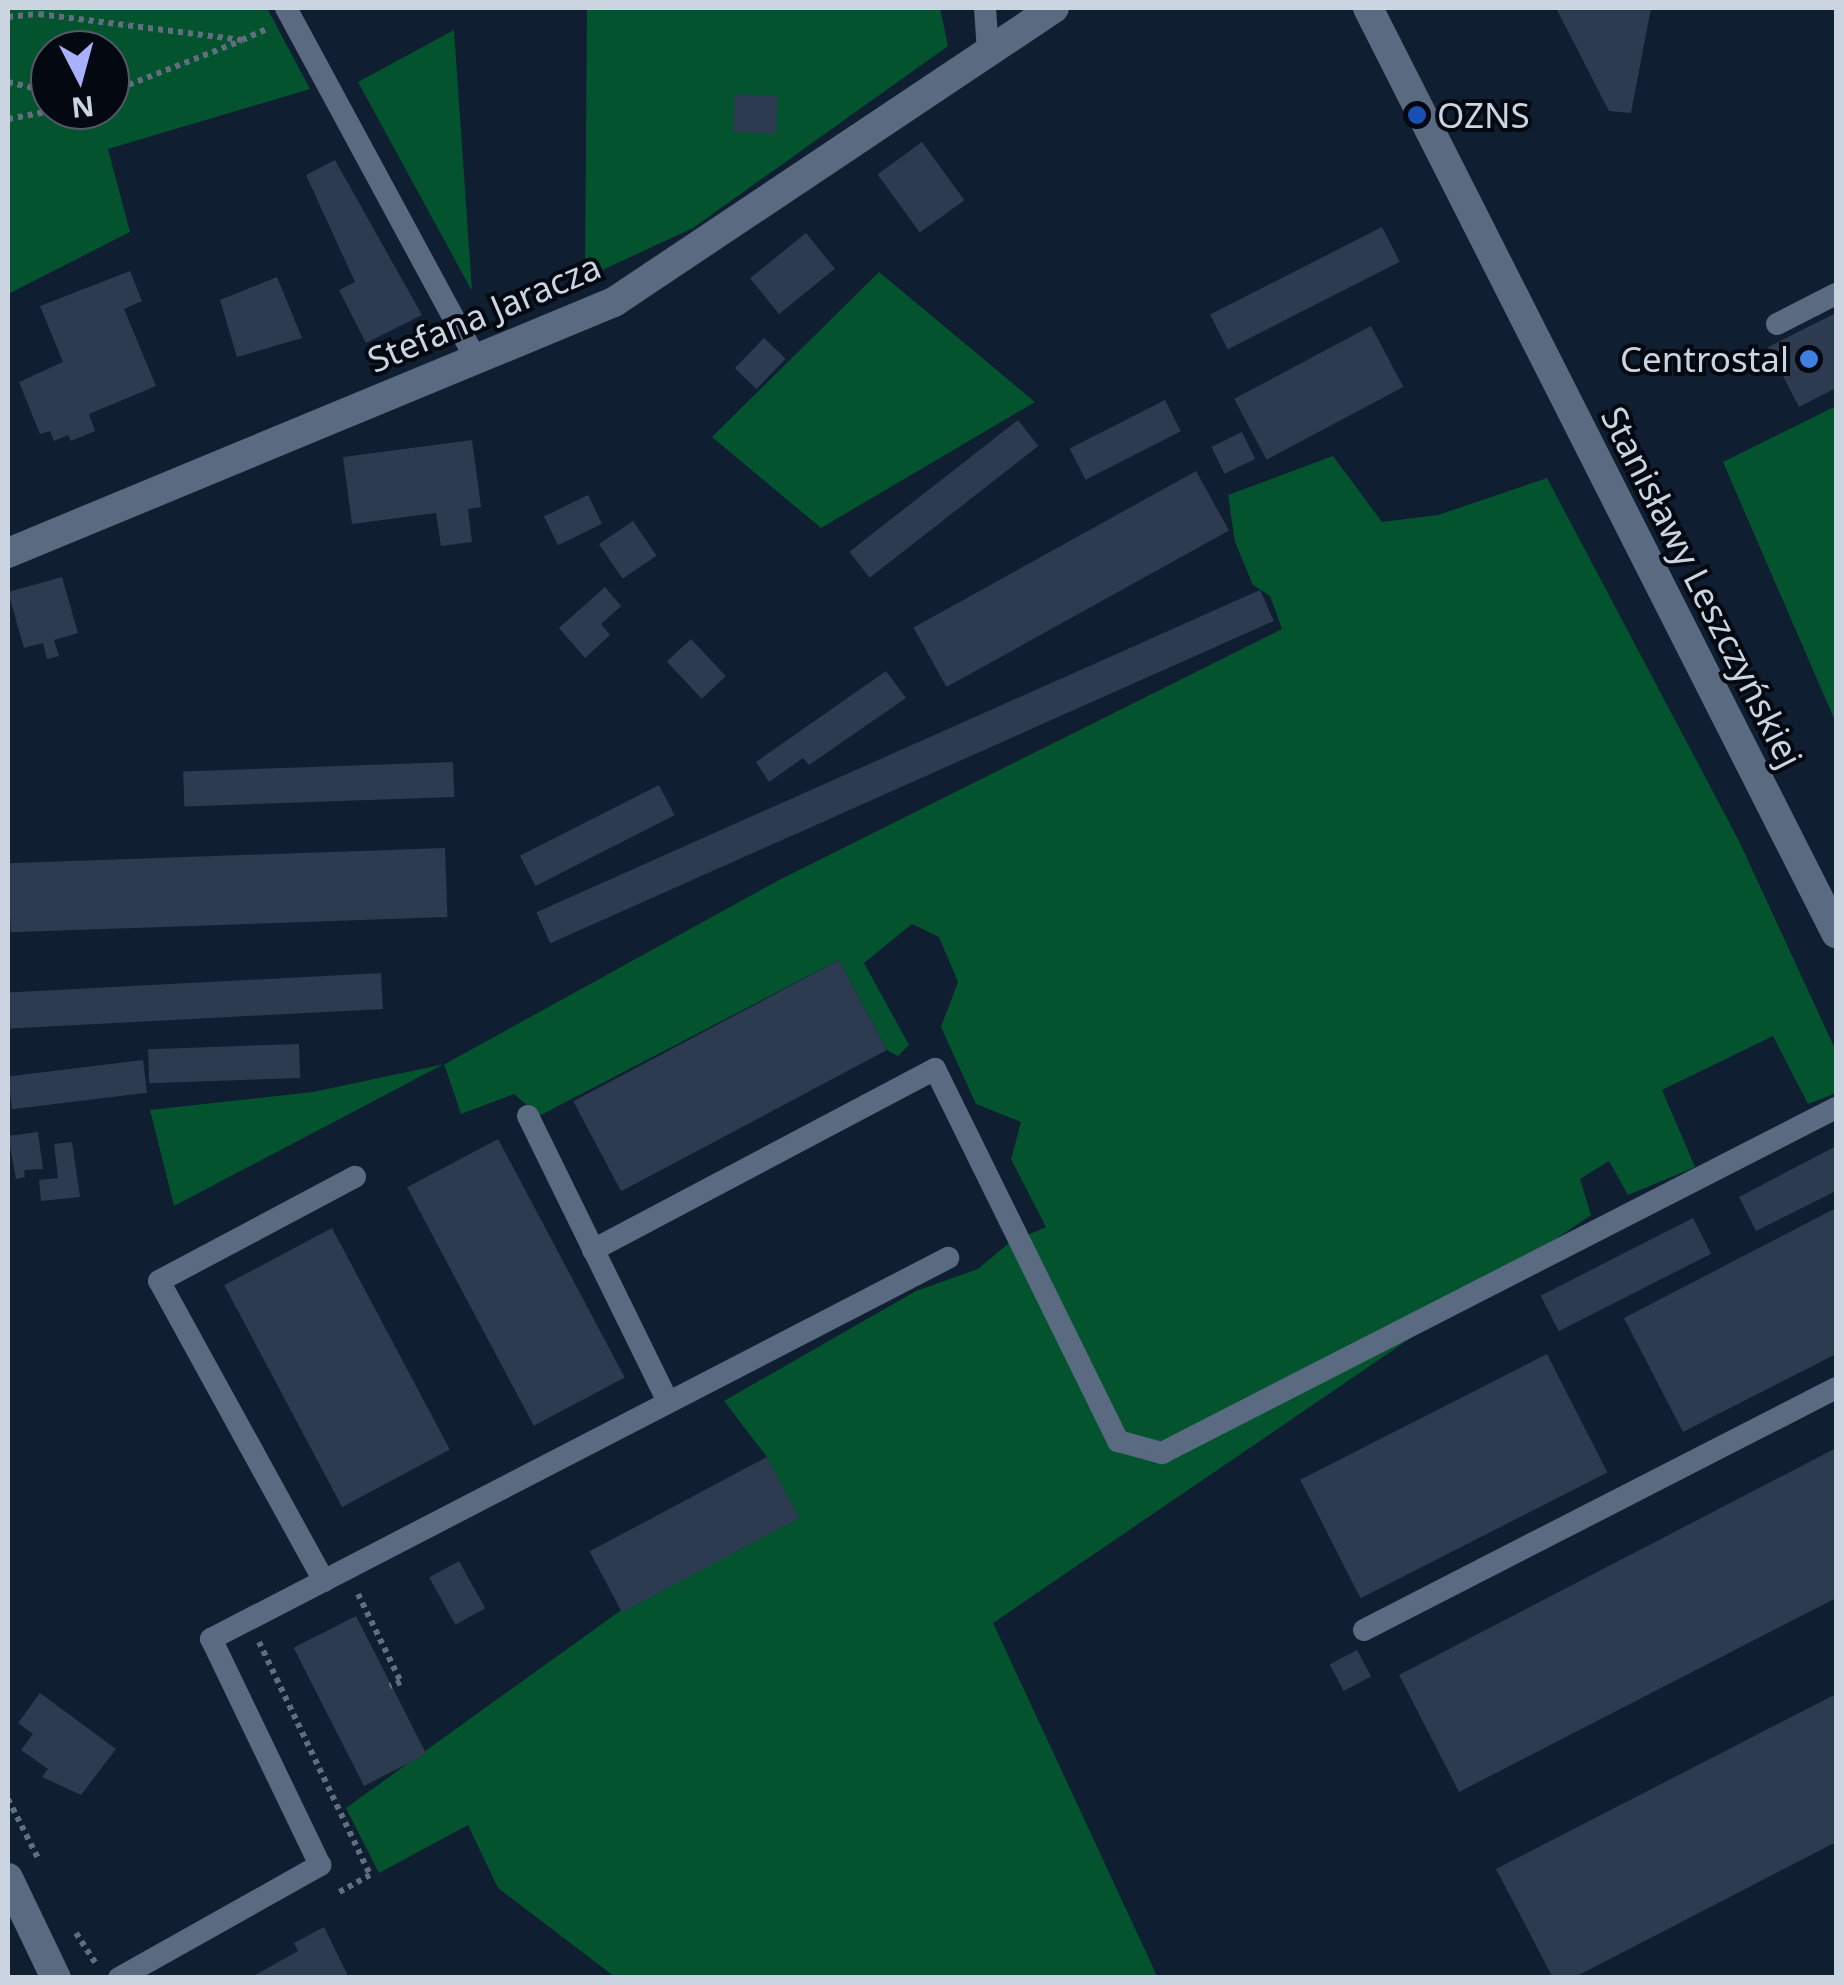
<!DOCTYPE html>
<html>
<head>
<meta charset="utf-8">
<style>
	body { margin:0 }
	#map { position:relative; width:1844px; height:1985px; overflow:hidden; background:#101e31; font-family:"Noto Sans",sans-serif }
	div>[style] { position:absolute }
	.green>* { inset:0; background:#03532f }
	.building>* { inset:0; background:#2c3b50; transform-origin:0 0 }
	.path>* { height:6px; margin-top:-3px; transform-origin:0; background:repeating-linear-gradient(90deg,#626e7f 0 5px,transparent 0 10px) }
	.lane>* { height:22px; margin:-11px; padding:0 11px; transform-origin:11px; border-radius:11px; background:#596a81 }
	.street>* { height:30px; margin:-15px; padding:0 15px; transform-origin:15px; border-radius:15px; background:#596a81 }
	.secondary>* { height:30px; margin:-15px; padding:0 15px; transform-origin:15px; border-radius:15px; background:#596a81 }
	.dots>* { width:28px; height:28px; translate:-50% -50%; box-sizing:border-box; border:5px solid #040810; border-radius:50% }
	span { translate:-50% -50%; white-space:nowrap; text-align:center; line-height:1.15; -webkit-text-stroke:8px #040810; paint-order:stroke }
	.poi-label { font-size:35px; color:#cbd5e2 }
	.left { translate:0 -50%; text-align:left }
	.right { translate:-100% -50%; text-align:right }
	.street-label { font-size:35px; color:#cbd5e2 }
	.frame { position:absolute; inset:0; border:10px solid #cbd5e2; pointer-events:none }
	.north { position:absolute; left:30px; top:30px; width:100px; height:100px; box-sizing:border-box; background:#040810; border:2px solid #545a64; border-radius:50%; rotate:174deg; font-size:28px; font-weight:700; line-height:40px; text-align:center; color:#cbd5e2 }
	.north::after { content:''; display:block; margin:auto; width:35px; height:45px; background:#a9b0fc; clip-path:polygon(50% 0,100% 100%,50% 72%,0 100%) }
</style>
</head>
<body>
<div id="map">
	<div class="green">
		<div style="clip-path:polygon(evenodd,8px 8px,267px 8px,310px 89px,108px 149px,130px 232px,8px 294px,8px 8px,110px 50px,110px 110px,50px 110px,50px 50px,110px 50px)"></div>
		<div style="clip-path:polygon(587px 8px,940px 8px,948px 46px,693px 228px,585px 278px)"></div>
		<div style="clip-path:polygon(454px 30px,472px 291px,358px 82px)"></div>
		<div style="clip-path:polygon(879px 272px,1035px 402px,821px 528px,712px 437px)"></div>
		<div style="clip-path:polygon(1836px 406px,1836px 723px,1723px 462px)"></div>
		<div style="clip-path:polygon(1333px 456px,1382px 522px,1438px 515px,1547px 478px,1739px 841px,1836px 1051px,1836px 1093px,1808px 1104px,1773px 1036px,1662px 1090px,1695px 1167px,1628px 1195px,1609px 1161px,1580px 1179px,1591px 1215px,993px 1623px,1158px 1978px,615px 1977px,498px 1888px,468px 1825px,379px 1873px,346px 1808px,620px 1611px,798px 1518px,767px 1457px,724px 1401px,916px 1291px,978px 1269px,1009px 1243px,1046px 1227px,1011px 1159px,1021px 1122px,976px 1104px,941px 1027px,958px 982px,939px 937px,912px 924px,864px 963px,909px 1045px,898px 1056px,887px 1050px,839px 960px,539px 1116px,514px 1094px,461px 1114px,444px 1064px,174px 1206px,150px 1110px,313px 1092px,445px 1064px,779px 880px,1282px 629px,1270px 596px,1253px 585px,1235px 542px,1228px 495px)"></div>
	</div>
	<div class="building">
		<div style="clip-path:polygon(1556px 8px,1651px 8px,1631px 113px,1609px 111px)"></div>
		<div style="left:735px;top:94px;width:43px;height:38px;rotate:3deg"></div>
		<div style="left:922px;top:142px;width:72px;height:55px;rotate:54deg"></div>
		<div style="clip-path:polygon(335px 160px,422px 315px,366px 343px,339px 290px,355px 282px,306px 175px)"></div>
		<div style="left:1382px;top:227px;width:39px;height:193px;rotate:63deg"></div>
		<div style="left:806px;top:233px;width:46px;height:72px;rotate:51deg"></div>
		<div style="clip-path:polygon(130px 271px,142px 301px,124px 309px,156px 386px,89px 414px,95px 431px,71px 441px,68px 435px,54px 441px,50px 431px,40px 434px,19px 382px,63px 362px,40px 306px)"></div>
		<div style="clip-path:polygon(277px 277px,302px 338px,237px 357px,220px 300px)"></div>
		<div style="clip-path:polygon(1836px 313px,1836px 388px,1799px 407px,1768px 347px)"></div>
		<div style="left:1371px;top:326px;width:69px;height:155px;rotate:62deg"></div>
		<div style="left:764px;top:338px;width:30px;height:42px;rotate:44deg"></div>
		<div style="left:1165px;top:400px;width:35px;height:107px;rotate:63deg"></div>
		<div style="left:1018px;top:420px;width:33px;height:214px;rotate:52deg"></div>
		<div style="left:1242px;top:432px;width:30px;height:34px;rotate:64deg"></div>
		<div style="clip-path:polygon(472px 440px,481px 507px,468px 509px,472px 542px,441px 546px,436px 513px,352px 524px,343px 457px)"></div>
		<div style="left:1196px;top:471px;width:68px;height:323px;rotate:61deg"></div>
		<div style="left:588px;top:495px;width:32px;height:49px;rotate:64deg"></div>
		<div style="left:633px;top:521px;width:42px;height:41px;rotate:56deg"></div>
		<div style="clip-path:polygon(62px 577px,78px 633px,54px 640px,59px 656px,47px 659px,43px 643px,24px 648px,8px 592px)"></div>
		<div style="clip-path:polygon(605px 587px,621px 606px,601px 624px,610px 635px,585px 658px,559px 628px)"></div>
		<div style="left:1260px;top:590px;width:34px;height:792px;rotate:66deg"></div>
		<div style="left:691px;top:639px;width:51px;height:33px;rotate:47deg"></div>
		<div style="clip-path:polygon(886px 671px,906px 698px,809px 765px,803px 758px,769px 782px,756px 762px)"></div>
		<div style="left:453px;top:762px;width:35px;height:270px;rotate:88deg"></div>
		<div style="left:659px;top:785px;width:34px;height:156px;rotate:63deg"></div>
		<div style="left:445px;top:848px;width:69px;height:437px;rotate:88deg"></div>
		<div style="left:839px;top:960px;width:102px;height:301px;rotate:62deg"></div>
		<div style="left:381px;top:973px;width:36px;height:373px;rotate:87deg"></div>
		<div style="left:299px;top:1044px;width:34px;height:151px;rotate:88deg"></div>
		<div style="left:143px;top:1060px;width:33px;height:136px;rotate:83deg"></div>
		<div style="clip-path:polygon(38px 1132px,43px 1169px,24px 1170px,25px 1177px,16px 1179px,8px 1136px)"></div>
		<div style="left:498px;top:1139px;width:270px;height:103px;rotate:62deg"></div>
		<div style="clip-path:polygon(72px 1142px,80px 1197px,41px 1201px,39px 1180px,58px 1178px,54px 1144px)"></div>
		<div style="clip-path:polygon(1836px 1146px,1836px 1191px,1756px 1231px,1739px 1197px)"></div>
		<div style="clip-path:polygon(1836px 1208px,1836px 1354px,1683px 1432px,1624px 1318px)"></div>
		<div style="left:1693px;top:1218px;width:40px;height:171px;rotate:63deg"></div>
		<div style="left:332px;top:1228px;width:251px;height:122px;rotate:62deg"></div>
		<div style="left:1547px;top:1354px;width:133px;height:277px;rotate:63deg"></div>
		<div style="clip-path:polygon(1836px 1448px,1836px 1598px,1459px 1792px,1399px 1675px)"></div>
		<div style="left:767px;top:1457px;width:69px;height:201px;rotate:62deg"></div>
		<div style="left:459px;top:1561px;width:54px;height:34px;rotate:61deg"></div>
		<div style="left:356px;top:1616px;width:155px;height:70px;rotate:63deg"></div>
		<div style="left:1357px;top:1650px;width:30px;height:31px;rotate:62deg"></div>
		<div style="clip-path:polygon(40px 1693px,116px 1749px,81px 1795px,42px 1777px,48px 1769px,21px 1750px,33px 1734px,18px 1723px)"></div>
		<div style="clip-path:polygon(1836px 1694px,1836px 1842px,1573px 1978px,1553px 1978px,1496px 1869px)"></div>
		<div style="clip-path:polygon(324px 1927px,349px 1978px,250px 1978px,298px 1951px,294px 1943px)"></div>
	</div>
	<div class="path">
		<div style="left:8px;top:17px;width:31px;rotate:-6deg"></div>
		<div style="left:39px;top:14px;width:205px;rotate:7.3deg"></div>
		<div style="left:242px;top:40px;width:27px;rotate:-24deg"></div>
		<div style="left:8px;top:82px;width:43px;rotate:13.4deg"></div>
		<div style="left:110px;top:92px;width:141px;rotate:-21.3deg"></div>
		<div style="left:8px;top:119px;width:49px;rotate:-10.6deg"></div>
		<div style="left:358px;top:1594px;width:98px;rotate:64deg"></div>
		<div style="left:401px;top:1682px;width:12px;rotate:160deg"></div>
		<div style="left:259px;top:1642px;width:258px;rotate:64.5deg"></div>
		<div style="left:370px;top:1875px;width:39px;rotate:151deg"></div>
		<div style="left:8px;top:1799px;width:68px;rotate:63.1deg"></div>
		<div style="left:76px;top:1933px;width:38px;rotate:57deg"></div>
	</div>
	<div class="lane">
		<div style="left:286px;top:8px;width:399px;rotate:61.6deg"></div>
		<div style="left:985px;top:8px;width:44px;rotate:86.1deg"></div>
		<div style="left:1777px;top:324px;width:66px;rotate:-27deg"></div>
		<div style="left:528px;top:1116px;width:318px;rotate:63.9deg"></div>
		<div style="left:593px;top:1250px;width:387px;rotate:-27.9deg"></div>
		<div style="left:935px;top:1069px;width:415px;rotate:63.8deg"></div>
		<div style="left:1118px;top:1441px;width:46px;rotate:15.3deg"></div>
		<div style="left:1162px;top:1453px;width:757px;rotate:-27.11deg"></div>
		<div style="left:324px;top:1581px;width:342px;rotate:-118.8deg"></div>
		<div style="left:159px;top:1281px;width:222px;rotate:-28deg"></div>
		<div style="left:1364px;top:1630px;width:530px;rotate:-27.14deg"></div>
		<div style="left:119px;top:1978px;width:231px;rotate:-29.3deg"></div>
		<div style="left:320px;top:1865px;width:251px;rotate:-115.7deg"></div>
		<div style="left:211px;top:1639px;width:830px;rotate:-27.34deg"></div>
	</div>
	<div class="street">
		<div style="left:8px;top:553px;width:656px;rotate:-22.5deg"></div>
		<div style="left:614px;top:302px;width:529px;rotate:-33.75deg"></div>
	</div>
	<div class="secondary">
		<div style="left:1368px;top:8px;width:1037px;rotate:63.16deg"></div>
		<div style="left:8px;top:1878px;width:111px;rotate:64.4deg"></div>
	</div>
	<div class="dots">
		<div style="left:1417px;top:115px;background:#1a4fb4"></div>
		<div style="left:1809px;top:359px;background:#3f7fe0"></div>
	</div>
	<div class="poi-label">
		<span class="left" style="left:1437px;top:115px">OZNS</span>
		<span class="right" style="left:1789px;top:359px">Centrostal</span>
	</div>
	<div class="street-label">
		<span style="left:484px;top:313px;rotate:-23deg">Stefana Jaracza</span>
		<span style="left:1702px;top:587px;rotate:63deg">Stanisławy Leszczyńskiej</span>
	</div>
	<div class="frame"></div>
	<div class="north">N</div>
</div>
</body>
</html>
